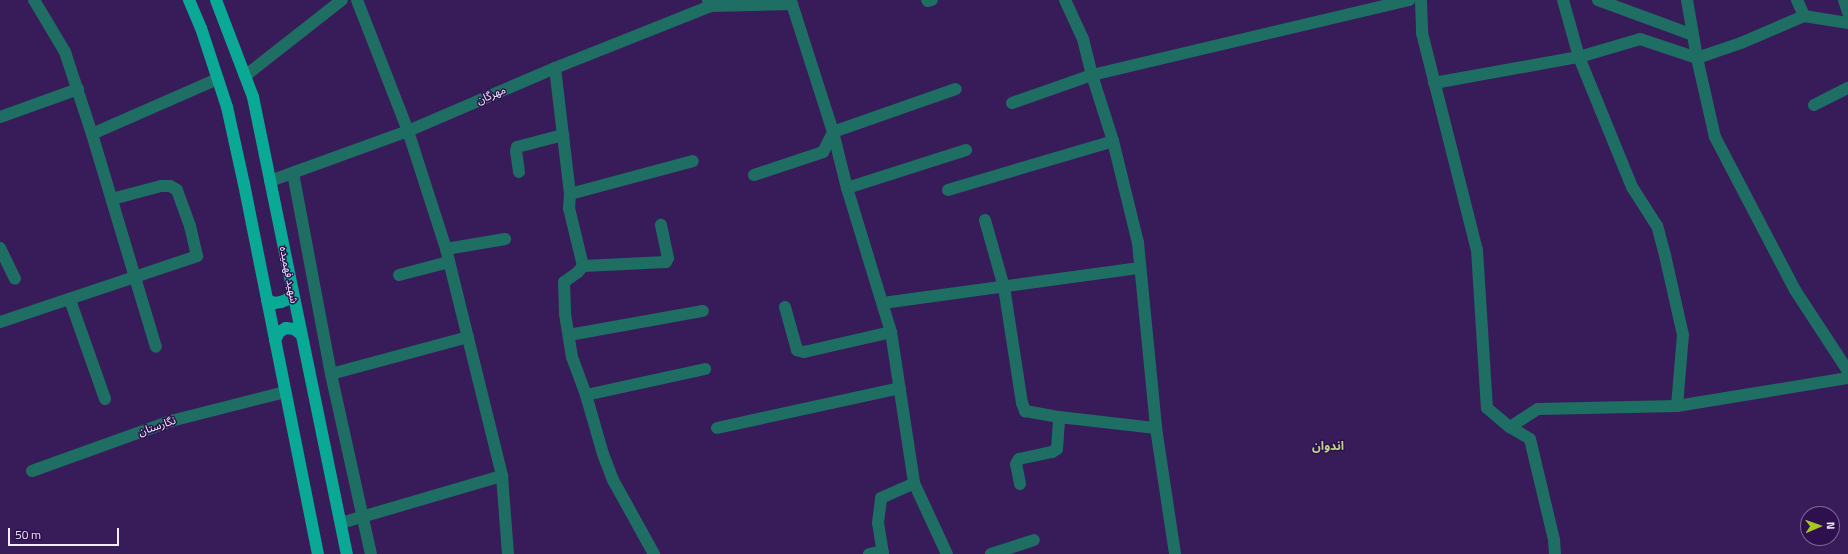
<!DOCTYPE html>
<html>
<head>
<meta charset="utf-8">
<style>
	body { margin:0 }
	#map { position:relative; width:1848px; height:554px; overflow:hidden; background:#381c59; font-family:"Titillium Web","Noto Sans Arabic",sans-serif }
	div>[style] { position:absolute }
	.minor>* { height:12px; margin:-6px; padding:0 6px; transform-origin:6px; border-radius:6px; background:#1e6e63 }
	.major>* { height:12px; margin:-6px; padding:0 6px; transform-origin:6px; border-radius:6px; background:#09a996 }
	span { translate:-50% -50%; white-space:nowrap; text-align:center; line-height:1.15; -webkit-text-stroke:3px #2e104e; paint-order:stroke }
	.street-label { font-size:11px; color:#f1ecfb }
	.neighbourhood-label { font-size:12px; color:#c0d48a; font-weight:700 }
	.north { position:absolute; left:1800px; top:506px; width:40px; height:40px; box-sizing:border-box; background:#2e104e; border:1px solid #7c6893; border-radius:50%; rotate:88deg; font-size:11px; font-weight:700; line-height:16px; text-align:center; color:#f1ecfb }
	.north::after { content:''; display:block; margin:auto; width:14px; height:18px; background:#a7c81f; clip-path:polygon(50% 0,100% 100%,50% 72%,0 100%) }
	.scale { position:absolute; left:8px; top:528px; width:111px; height:18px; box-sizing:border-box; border:2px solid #f1ecfb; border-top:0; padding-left:5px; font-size:12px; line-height:14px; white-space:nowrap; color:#f1ecfb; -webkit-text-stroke:3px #2e104e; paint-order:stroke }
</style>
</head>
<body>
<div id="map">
	<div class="minor">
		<div style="left:34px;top:0;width:61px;rotate:59.2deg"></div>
		<div style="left:65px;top:52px;width:86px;rotate:71.8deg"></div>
		<div style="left:92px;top:134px;width:137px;rotate:-23.7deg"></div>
		<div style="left:357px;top:0;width:141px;rotate:68.7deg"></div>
		<div style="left:408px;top:131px;width:124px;rotate:72.1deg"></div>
		<div style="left:446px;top:249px;width:234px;rotate:76.1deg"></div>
		<div style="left:502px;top:476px;width:78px;rotate:85.6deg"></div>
		<div style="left:708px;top:0;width:7px;rotate:63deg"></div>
		<div style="left:711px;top:6px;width:81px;rotate:-1.4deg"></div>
		<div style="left:792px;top:4px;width:134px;rotate:72.2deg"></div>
		<div style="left:833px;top:132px;width:58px;rotate:76deg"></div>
		<div style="left:847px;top:188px;width:151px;rotate:73deg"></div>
		<div style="left:891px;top:332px;width:153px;rotate:81.3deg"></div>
		<div style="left:914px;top:483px;width:78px;rotate:65.1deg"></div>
		<div style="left:927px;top:0;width:1px;rotate:45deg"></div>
		<div style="left:928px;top:1px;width:4px;rotate:-14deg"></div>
		<div style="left:1065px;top:0;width:43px;rotate:65.2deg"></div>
		<div style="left:1083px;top:39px;width:37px;rotate:76deg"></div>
		<div style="left:1092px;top:75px;width:69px;rotate:72.3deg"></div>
		<div style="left:1113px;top:141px;width:105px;rotate:76.2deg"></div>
		<div style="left:1138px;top:243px;width:186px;rotate:84.4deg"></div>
		<div style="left:1156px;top:428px;width:127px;rotate:81.4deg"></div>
		<div style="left:1421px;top:0;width:33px;rotate:88deg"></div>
		<div style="left:1422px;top:33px;width:224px;rotate:75.8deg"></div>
		<div style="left:1477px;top:250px;width:158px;rotate:86.4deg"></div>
		<div style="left:1487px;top:408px;width:30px;rotate:40deg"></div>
		<div style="left:1510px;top:427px;width:23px;rotate:31deg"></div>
		<div style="left:1530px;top:439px;width:104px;rotate:76.6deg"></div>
		<div style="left:1554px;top:540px;width:14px;rotate:86deg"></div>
		<div style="left:1598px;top:0;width:101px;rotate:20.2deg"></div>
		<div style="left:1687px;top:0;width:59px;rotate:80.2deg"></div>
		<div style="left:1697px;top:58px;width:81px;rotate:77.2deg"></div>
		<div style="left:1715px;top:137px;width:173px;rotate:62.4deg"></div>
		<div style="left:1795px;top:290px;width:97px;rotate:56.8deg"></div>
		<div style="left:1797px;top:0;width:17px;rotate:66deg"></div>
		<div style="left:1844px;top:0;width:13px;rotate:72deg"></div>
		<div style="left:555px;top:68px;width:127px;rotate:83.2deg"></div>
		<div style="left:570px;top:194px;width:14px;rotate:94deg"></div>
		<div style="left:569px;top:208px;width:60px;rotate:76.4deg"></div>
		<div style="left:583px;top:266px;width:8px;rotate:130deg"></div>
		<div style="left:578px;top:272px;width:17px;rotate:144deg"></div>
		<div style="left:564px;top:282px;width:32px;rotate:88deg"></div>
		<div style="left:565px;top:314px;width:44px;rotate:80.8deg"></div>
		<div style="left:572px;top:357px;width:40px;rotate:69.8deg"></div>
		<div style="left:586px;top:395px;width:61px;rotate:73.9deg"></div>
		<div style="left:603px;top:454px;width:28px;rotate:69deg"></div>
		<div style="left:613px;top:480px;width:85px;rotate:61deg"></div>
		<div style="left:245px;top:76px;width:123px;rotate:-38.1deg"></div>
		<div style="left:1434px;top:83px;width:147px;rotate:-10.2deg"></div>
		<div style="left:1579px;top:57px;width:64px;rotate:-16.4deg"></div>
		<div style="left:1640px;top:39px;width:60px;rotate:18.4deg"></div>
		<div style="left:1697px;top:58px;width:46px;rotate:-18.8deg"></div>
		<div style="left:1741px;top:43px;width:69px;rotate:-23.2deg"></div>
		<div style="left:1804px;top:16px;width:45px;rotate:9deg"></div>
		<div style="left:1012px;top:103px;width:85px;rotate:-19.3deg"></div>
		<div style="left:1092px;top:75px;width:326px;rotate:-13.3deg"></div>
		<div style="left:1814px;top:105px;width:38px;rotate:-27deg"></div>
		<div style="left:0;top:117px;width:83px;rotate:-19.7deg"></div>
		<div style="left:92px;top:134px;width:222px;rotate:73.3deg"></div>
		<div style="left:519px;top:172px;width:21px;rotate:-98deg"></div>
		<div style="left:516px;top:151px;width:4px;rotate:-76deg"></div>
		<div style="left:517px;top:147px;width:48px;rotate:-14.6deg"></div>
		<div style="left:293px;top:173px;width:205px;rotate:79.3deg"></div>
		<div style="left:331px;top:374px;width:184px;rotate:77.5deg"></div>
		<div style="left:754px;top:175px;width:73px;rotate:-18.4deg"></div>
		<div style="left:823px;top:152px;width:22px;rotate:-63deg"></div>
		<div style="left:833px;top:132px;width:130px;rotate:-19.3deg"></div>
		<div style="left:270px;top:181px;width:147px;rotate:-19.9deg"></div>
		<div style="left:408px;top:131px;width:160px;rotate:-23.2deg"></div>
		<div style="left:555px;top:68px;width:168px;rotate:-21.7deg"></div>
		<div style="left:847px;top:188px;width:125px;rotate:-17.7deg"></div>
		<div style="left:948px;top:190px;width:172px;rotate:-16.5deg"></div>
		<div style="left:570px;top:194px;width:127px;rotate:-15deg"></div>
		<div style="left:985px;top:220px;width:70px;rotate:74.2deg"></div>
		<div style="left:1004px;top:287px;width:117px;rotate:81.2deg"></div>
		<div style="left:1022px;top:403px;width:9px;rotate:69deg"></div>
		<div style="left:1025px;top:411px;width:35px;rotate:10deg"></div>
		<div style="left:1059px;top:417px;width:98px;rotate:6.5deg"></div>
		<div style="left:0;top:248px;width:34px;rotate:64deg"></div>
		<div style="left:446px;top:249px;width:60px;rotate:-9.6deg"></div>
		<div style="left:583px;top:266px;width:83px;rotate:-2.8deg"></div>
		<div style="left:666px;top:262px;width:4px;rotate:-63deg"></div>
		<div style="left:668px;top:258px;width:34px;rotate:-102deg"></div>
		<div style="left:399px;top:275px;width:52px;rotate:-14.6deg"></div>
		<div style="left:70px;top:300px;width:105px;rotate:70.5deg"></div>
		<div style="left:883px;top:303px;width:259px;rotate:-7.8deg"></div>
		<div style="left:785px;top:307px;width:45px;rotate:74.4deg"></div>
		<div style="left:797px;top:350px;width:7px;rotate:16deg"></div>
		<div style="left:804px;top:352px;width:89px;rotate:-12.9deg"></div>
		<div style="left:0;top:322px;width:208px;rotate:-18.5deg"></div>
		<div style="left:197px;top:256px;width:31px;rotate:-103deg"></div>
		<div style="left:190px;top:226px;width:38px;rotate:-110deg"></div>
		<div style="left:177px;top:190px;width:8px;rotate:-150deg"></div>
		<div style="left:170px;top:186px;width:9px;rotate:180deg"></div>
		<div style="left:161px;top:186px;width:51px;rotate:165.1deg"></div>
		<div style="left:569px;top:335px;width:136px;rotate:-10.2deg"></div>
		<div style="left:331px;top:374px;width:142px;rotate:-15.1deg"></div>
		<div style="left:586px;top:395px;width:122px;rotate:-12.3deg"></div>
		<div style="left:1677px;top:406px;width:173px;rotate:-9.3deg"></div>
		<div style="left:1510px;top:427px;width:33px;rotate:-33deg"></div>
		<div style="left:1538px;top:409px;width:139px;rotate:-1.2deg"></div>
		<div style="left:1677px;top:406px;width:71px;rotate:-85.2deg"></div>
		<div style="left:1683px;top:335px;width:82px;rotate:-102.7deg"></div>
		<div style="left:1665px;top:255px;width:30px;rotate:-105deg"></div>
		<div style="left:1657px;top:226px;width:46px;rotate:-122.7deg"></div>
		<div style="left:1632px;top:187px;width:140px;rotate:-112.2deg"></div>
		<div style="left:1579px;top:57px;width:59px;rotate:-105.7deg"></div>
		<div style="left:717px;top:428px;width:187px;rotate:-12.3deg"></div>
		<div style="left:32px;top:471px;width:148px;rotate:-19.8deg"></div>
		<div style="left:171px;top:421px;width:118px;rotate:-14.3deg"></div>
		<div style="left:1020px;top:484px;width:20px;rotate:-101deg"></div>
		<div style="left:1016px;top:464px;width:6px;rotate:-59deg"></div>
		<div style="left:1019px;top:459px;width:34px;rotate:-12deg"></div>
		<div style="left:1052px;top:452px;width:6px;rotate:-31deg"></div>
		<div style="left:1057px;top:449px;width:32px;rotate:-86deg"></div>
		<div style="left:341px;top:523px;width:168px;rotate:-16.3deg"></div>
		<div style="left:869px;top:554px;width:14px;rotate:-12deg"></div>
		<div style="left:883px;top:554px;width:31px;rotate:-99deg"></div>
		<div style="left:878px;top:523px;width:25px;rotate:-83deg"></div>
		<div style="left:881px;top:498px;width:36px;rotate:-24deg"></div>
		<div style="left:991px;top:554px;width:45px;rotate:-18deg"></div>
	</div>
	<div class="major">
		<div style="left:189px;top:0;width:30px;rotate:67deg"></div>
		<div style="left:201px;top:28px;width:83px;rotate:71.8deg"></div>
		<div style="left:227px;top:107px;width:79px;rotate:77.6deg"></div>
		<div style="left:244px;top:184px;width:377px;rotate:78.7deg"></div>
		<div style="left:216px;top:0;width:104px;rotate:69.1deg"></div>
		<div style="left:253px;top:97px;width:467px;rotate:78.4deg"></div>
		<div style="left:267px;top:300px;width:8px;rotate:23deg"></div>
		<div style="left:274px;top:303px;width:7px;rotate:-8deg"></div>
		<div style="left:281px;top:302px;width:8px;rotate:-23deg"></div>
		<div style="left:288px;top:299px;width:8px;rotate:-50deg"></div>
		<div style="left:275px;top:340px;width:9px;rotate:-63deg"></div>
		<div style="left:279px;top:332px;width:8px;rotate:-30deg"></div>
		<div style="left:286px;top:328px;width:8px;rotate:7deg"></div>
		<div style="left:294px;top:329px;width:9px;rotate:36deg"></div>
	</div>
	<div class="street-label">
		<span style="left:491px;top:95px;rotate:-23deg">مهرگان</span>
		<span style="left:289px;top:275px;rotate:79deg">شهید فهمیده</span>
		<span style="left:157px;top:426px;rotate:-19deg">نگارستان</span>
	</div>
	<div class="neighbourhood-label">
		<span style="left:1328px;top:446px">اندوان</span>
	</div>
	<div class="north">N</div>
	<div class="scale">50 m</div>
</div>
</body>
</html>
